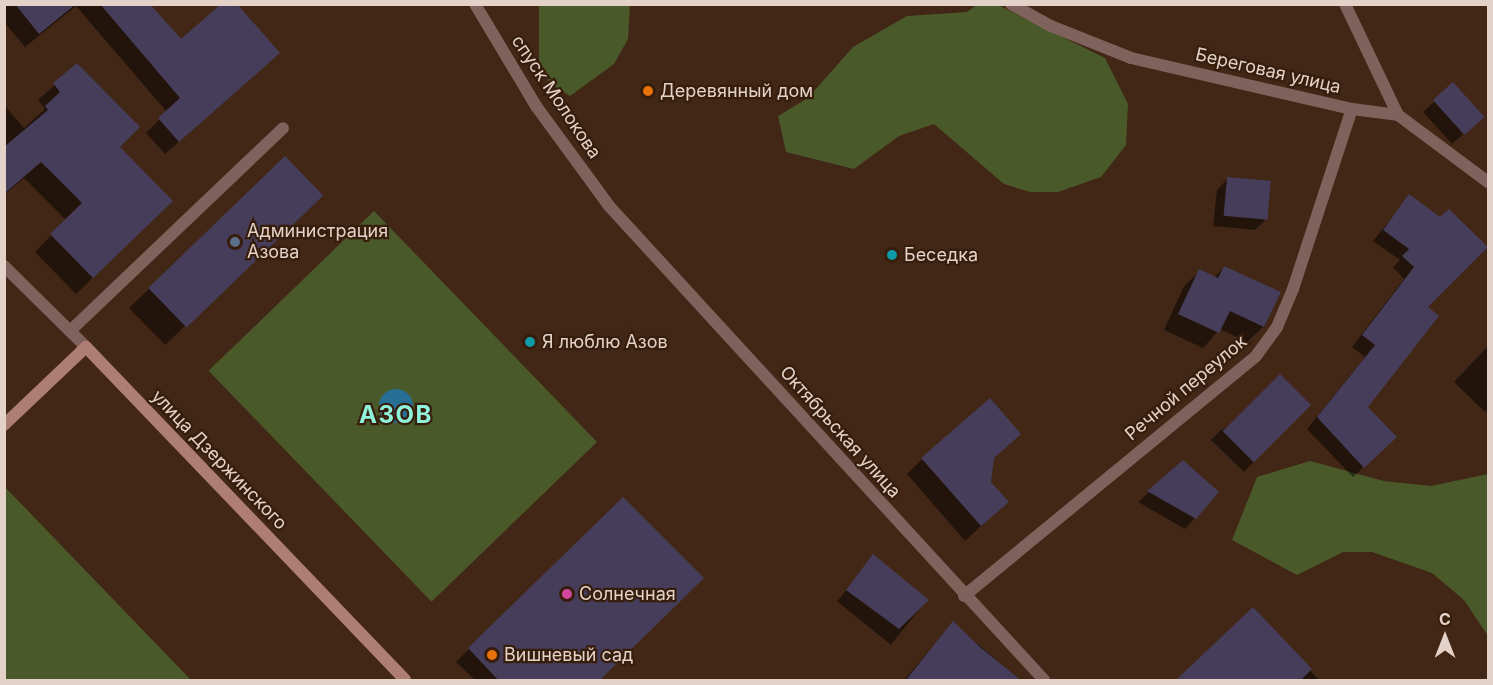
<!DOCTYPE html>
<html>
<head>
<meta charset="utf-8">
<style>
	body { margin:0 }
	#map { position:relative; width:1493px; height:685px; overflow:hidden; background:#422716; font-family:Inter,sans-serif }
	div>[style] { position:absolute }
	.green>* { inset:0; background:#4a5929; transform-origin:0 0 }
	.water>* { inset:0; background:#276e94 }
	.round { border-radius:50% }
	.shadow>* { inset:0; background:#0007; transform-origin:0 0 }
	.building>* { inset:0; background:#453d5a; transform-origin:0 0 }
	.lane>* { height:12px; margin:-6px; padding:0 6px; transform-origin:6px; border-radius:6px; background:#80625c }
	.street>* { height:12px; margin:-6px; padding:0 6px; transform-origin:6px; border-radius:6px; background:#80625c }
	.secondary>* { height:12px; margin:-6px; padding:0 6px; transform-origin:6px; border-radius:6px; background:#ae7e74 }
	.dots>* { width:16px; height:16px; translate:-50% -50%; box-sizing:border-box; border:3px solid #371d0c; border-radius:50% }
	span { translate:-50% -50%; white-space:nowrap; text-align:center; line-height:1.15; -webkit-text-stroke:4.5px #371d0c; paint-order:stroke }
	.street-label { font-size:18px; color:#e4d2c8 }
	.poi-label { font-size:18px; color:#e4d2c8 }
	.left { translate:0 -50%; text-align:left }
	.district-label { font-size:24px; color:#8ff2db; font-weight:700; letter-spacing:1.5px }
	.frame { position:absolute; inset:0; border:6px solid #e4d2c8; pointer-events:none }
	.north { position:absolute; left:1415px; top:607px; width:60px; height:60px; -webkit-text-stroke:4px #371d0c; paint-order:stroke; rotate:0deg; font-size:16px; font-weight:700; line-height:24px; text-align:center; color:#e4d2c8 }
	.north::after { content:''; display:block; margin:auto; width:21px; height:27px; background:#e4d2c8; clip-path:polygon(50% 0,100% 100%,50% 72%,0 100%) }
</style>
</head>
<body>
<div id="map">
	<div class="green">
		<div style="clip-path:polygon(978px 4px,1000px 6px,1105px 58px,1128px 104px,1126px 145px,1101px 177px,1058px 192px,1030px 192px,1004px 184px,934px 124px,899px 136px,854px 169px,786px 152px,778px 116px,808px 98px,853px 47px,907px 16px,967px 12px)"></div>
		<div style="clip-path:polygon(539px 5px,630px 5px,628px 39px,614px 64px,570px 96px,549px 83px,539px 62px)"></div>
		<div style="left:374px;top:211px;width:321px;height:230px;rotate:46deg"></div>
		<div style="clip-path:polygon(1310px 461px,1384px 481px,1431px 486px,1488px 474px,1488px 636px,1464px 600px,1432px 573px,1372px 552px,1343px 552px,1297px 575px,1232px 540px,1257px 477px)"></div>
		<div style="clip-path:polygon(4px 486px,163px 651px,191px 680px,5px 680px)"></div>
	</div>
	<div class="water">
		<div class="round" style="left:379px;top:389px;width:34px;height:34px"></div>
	</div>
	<div class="shadow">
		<div style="clip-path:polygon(4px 4px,148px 4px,181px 42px,264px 66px,165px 154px,146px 133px,167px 112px,76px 6px,25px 47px,4px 22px)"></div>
		<div style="clip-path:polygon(77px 65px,118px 147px,171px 201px,76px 294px,35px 252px,66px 220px,24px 178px,4px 195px,4px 105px,24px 128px,45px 109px,38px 100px)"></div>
		<div style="clip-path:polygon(1453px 85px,1471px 127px,1452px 144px,1423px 112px)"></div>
		<div style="clip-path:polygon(285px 158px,302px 215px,165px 345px,129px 308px)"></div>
		<div style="clip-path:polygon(1227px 179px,1266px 219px,1255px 230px,1213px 226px,1217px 190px)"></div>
		<div style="clip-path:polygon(1409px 196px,1426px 308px,1366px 407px,1384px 448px,1353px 477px,1307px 429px,1365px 357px,1352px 347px,1404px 279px,1393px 267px,1400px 260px,1373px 241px)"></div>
		<div style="clip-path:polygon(1224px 267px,1279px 293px,1263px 327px,1247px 342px,1220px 329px,1203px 348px,1164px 330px,1184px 286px,1200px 271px,1214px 278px)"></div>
		<div style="clip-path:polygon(1488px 346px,1488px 409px,1485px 412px,1454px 382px)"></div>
		<div style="clip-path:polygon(1309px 405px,1244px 472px,1211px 440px,1221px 430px)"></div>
		<div style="clip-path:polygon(1019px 434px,992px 459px,990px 483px,1007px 502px,965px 541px,907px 474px,922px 459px)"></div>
		<div style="clip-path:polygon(1183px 462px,1195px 518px,1185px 529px,1138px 502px)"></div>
		<div style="clip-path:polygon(623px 499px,597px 680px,475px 680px,456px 662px)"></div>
		<div style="left:873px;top:557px;width:69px;height:57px;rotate:39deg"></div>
		<div style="clip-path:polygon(1253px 609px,1319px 680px,1177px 680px)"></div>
		<div style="clip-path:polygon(953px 623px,1020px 680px,904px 680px)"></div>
	</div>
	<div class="building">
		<div style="clip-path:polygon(15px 4px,76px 4px,39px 34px)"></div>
		<div style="clip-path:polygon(100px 4px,150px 4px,181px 39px,221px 4px,237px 4px,280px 53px,179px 142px,158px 118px,180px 98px)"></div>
		<div style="clip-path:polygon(77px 63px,140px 127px,120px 147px,173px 201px,93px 278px,50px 234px,82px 203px,41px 162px,4px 194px,4px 147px,48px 110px,45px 106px,60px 92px,53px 83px)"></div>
		<div style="left:1453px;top:82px;width:47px;height:27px;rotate:48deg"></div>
		<div style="left:285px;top:156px;width:55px;height:190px;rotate:46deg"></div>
		<div style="left:1227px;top:177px;width:44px;height:39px;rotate:5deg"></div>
		<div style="clip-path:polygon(1409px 194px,1440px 217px,1449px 209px,1488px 247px,1428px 307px,1439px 316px,1368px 407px,1397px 437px,1364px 468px,1317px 417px,1375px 345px,1362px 335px,1414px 267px,1402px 256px,1409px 249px,1383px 230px)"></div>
		<div style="clip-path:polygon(1224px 266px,1281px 292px,1264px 327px,1230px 311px,1219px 333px,1178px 314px,1199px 269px,1218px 278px)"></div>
		<div style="left:1280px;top:374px;width:44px;height:81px;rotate:45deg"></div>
		<div style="clip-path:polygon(990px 398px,1021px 434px,994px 458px,991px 482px,1009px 502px,981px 526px,921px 458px)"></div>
		<div style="clip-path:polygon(1183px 460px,1219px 492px,1196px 519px,1147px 491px)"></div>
		<div style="clip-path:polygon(623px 497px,704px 578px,599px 681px,499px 681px,468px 648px)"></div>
		<div style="clip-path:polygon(873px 554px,929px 600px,899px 629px,846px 590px)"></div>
		<div style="clip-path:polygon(1253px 607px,1312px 669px,1300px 681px,1175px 681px)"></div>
		<div style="clip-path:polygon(953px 621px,980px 647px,1022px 681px,905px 681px)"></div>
	</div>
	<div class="lane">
		<div style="left:1011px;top:4px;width:46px;rotate:28.8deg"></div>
		<div style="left:1051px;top:26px;width:86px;rotate:21.8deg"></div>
		<div style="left:1345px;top:4px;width:123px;rotate:64.5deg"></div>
		<div style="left:70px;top:331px;width:294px;rotate:-43.6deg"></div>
	</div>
	<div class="street">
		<div style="left:475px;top:4px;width:119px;rotate:59.1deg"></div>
		<div style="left:536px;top:106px;width:125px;rotate:53.8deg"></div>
		<div style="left:610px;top:207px;width:642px;rotate:47.46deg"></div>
		<div style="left:1131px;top:58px;width:227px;rotate:13deg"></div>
		<div style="left:1352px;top:109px;width:46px;rotate:7.4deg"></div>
		<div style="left:1398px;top:115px;width:112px;rotate:36.7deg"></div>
		<div style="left:4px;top:266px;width:115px;rotate:44.6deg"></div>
		<div style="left:964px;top:596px;width:378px;rotate:-39.4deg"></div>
		<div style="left:1256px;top:356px;width:36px;rotate:-54deg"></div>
		<div style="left:1277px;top:327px;width:41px;rotate:-67.2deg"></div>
		<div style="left:1293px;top:289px;width:189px;rotate:-71.9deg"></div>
	</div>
	<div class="secondary">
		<div style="left:4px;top:425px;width:113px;rotate:-43.6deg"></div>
		<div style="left:86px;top:347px;width:461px;rotate:46.2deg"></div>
	</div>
	<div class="dots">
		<div style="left:648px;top:91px;background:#e8710a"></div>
		<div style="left:235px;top:242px;background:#5c6f8a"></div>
		<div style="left:892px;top:255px;background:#0f9aa8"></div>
		<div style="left:530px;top:342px;background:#0f9aa8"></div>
		<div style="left:567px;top:594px;background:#d1479c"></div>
		<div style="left:492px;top:655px;background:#e8710a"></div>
	</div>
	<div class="street-label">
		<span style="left:1268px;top:71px;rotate:13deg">Береговая улица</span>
		<span style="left:556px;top:97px;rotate:56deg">спуск Молокова</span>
		<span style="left:1186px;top:388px;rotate:-40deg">Речной переулок</span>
		<span style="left:840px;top:432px;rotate:48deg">Октябрьская улица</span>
		<span style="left:219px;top:460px;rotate:46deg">улица Дзержинского</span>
	</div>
	<div class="poi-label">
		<span class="left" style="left:660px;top:91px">Деревянный дом</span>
		<span class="left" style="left:247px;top:242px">Администрация<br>Азова</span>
		<span class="left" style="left:904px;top:255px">Беседка</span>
		<span class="left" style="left:542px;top:342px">Я люблю Азов</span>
		<span class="left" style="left:579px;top:594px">Солнечная</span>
		<span class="left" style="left:504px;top:655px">Вишневый сад</span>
	</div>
	<div class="district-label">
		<span style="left:396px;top:415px">АЗОВ</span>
	</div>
	<div class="frame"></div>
	<div class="north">С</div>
</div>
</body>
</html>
